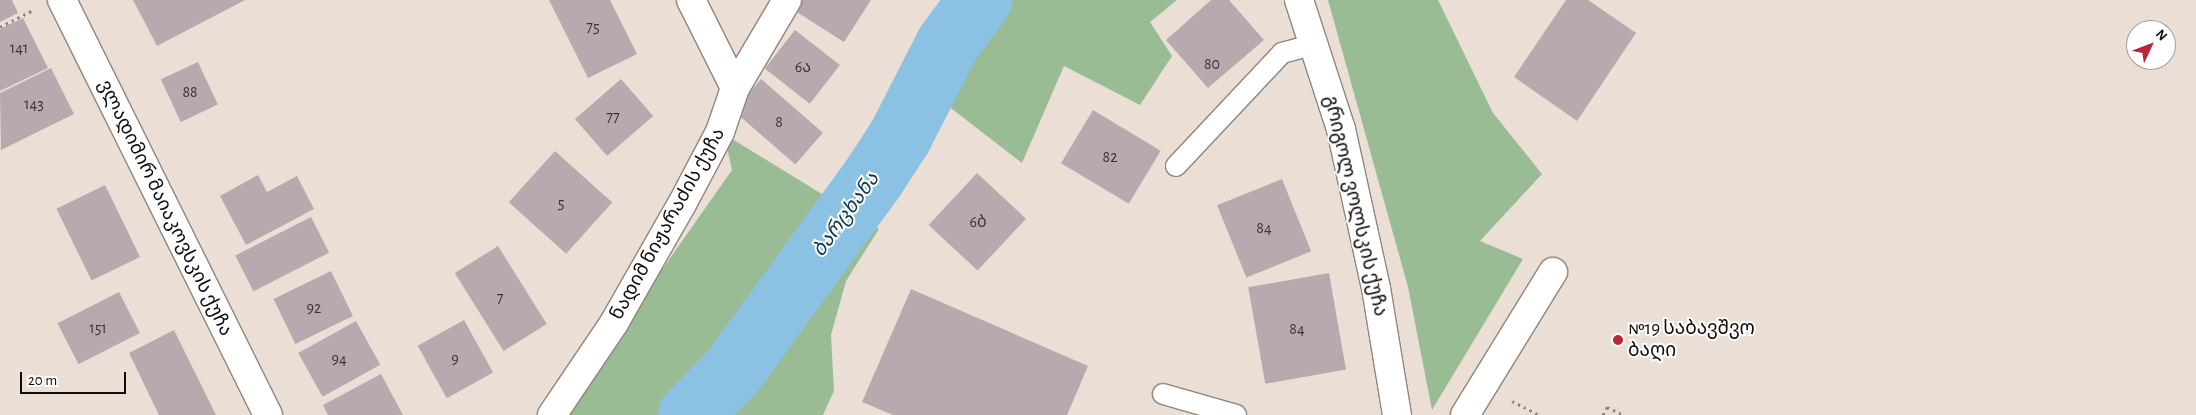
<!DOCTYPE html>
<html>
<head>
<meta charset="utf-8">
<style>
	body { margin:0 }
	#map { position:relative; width:2196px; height:415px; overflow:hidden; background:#ebdfd5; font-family:"Alegreya Sans","Noto Sans Georgian",sans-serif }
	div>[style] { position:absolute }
	.green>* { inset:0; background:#9abc94 }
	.river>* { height:64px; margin:-32px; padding:0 32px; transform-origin:32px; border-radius:32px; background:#8bc2e4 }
	.building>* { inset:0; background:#b8a9af; transform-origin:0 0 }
	.path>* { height:3px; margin-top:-1.5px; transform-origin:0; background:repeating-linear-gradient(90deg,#8f8780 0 2.5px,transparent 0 6.5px) }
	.roads { filter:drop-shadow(1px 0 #90857c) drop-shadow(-1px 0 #90857c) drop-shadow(0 1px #90857c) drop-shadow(0 -1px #90857c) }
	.service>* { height:20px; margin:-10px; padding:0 10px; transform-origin:10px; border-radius:10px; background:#fff }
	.minor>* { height:28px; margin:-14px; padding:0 14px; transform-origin:14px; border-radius:14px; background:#fff }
	.secondary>* { height:28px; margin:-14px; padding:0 14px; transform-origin:14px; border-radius:14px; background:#fff }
	.dots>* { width:14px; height:14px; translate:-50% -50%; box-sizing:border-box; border:2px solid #fff; border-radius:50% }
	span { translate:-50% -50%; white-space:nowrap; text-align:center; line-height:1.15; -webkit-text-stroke:4px #fff; paint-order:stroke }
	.number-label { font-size:16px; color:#3a3332 }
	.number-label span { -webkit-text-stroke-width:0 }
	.street-label { font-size:19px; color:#100c09 }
	.poi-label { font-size:19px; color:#100c09 }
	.left { translate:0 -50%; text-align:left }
	.water-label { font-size:20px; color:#05344b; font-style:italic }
	.north { position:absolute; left:2126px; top:20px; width:50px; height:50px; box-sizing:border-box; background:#fff; border:1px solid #9f9e9d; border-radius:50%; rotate:47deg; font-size:14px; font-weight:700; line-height:20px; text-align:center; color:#100c09 }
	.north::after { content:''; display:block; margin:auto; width:18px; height:22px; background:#b82638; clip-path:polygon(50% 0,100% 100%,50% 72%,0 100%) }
	.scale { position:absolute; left:20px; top:372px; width:106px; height:22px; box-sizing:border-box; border:2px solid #100c09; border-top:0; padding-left:6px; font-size:15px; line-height:18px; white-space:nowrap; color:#100c09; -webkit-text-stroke:4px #fff; paint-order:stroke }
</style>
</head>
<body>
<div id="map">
	<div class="green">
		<div style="clip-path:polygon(953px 0,1177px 0,1150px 22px,1172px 56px,1140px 105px,1064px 66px,1022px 163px,925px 88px,947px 45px,970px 13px)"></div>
		<div style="clip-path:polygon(1328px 0,1438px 0,1493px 113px,1542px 174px,1480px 241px,1523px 259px,1432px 410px,1408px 287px)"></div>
		<div style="clip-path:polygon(724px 134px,879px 229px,846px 281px,831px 335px,834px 391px,823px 415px,560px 415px,732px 170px)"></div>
	</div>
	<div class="river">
		<div style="left:690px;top:415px;width:62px;rotate:-45.7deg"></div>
		<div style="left:733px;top:371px;width:236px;rotate:-54deg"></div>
		<div style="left:872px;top:180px;width:51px;rotate:-56.9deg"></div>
		<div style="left:900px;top:137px;width:103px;rotate:-62.9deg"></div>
		<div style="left:947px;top:45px;width:56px;rotate:-53.7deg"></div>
	</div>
	<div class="building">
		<div style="clip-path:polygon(0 0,12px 0,18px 13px,0 22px)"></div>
		<div style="clip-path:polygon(133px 0,245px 0,157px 46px)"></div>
		<div style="clip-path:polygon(549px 0,610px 0,637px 54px,588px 78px)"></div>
		<div style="clip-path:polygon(798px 0,871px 0,844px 42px,792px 9px)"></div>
		<div style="clip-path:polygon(1211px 0,1229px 0,1264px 40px,1208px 88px,1166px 40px)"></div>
		<div style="clip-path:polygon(1566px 0,1588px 0,1636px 33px,1577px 121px,1514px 77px)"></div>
		<div style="clip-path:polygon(23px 18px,48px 68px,0 91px,0 29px)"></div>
		<div style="left:795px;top:30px;width:57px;height:49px;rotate:38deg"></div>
		<div style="left:198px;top:62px;width:47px;height:41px;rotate:65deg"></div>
		<div style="clip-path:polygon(51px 68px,74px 114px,1px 150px,0 93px)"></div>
		<div style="left:621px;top:79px;width:49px;height:61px;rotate:49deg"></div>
		<div style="left:761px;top:79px;width:82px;height:42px;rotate:41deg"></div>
		<div style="left:1093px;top:110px;width:79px;height:62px;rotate:31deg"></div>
		<div style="left:555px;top:151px;width:77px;height:69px;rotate:42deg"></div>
		<div style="left:977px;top:173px;width:67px;height:71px;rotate:43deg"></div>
		<div style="clip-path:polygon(258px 175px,267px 192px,297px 176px,314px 209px,246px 245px,220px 196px)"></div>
		<div style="left:1282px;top:179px;width:78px;height:70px;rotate:68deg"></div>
		<div style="left:105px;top:185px;width:80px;height:54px;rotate:64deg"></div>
		<div style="left:311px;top:217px;width:40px;height:85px;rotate:63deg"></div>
		<div style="left:498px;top:246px;width:92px;height:51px;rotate:58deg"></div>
		<div style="left:331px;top:271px;width:50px;height:64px;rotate:64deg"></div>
		<div style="left:1329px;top:273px;width:98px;height:82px;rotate:80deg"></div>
		<div style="clip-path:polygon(911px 289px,1088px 366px,1067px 415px,893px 415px,862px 402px)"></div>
		<div style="left:119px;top:292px;width:46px;height:69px;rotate:63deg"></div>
		<div style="left:464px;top:320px;width:60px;height:53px;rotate:61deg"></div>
		<div style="left:356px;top:321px;width:50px;height:66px;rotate:61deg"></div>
		<div style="clip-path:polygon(174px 330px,216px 415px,159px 415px,129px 353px)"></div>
		<div style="clip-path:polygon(381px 374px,403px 415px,328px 415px,323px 405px)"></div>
	</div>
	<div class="path">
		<div style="left:0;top:27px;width:37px;rotate:-27deg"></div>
		<div style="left:1512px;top:401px;width:31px;rotate:27deg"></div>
		<div style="left:1603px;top:415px;width:9px;rotate:-63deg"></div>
		<div style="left:1607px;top:407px;width:19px;rotate:25deg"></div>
	</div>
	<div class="roads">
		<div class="service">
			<div style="left:1176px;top:166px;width:155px;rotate:-46.8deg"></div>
			<div style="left:1282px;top:53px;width:35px;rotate:-15deg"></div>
			<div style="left:1163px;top:394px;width:76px;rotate:16deg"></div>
		</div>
		<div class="minor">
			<div style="left:691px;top:0;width:98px;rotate:63.4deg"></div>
			<div style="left:1299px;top:0;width:136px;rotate:72deg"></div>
			<div style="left:1341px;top:129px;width:163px;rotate:77.6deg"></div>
			<div style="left:1376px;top:288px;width:129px;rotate:80.6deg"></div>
			<div style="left:552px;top:415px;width:111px;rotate:-56deg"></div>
			<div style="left:614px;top:323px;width:137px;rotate:-60.3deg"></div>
			<div style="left:682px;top:204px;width:81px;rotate:-62.2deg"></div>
			<div style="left:720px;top:132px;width:46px;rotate:-71.2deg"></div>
			<div style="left:735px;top:88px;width:102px;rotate:-59.4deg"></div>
			<div style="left:1465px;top:415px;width:168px;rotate:-58.4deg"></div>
		</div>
		<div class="secondary">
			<div style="left:62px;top:0;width:463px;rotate:63.6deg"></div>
		</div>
	</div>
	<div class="dots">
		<div style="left:1618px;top:340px;background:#b82638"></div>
	</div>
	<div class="number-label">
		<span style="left:593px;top:27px">75</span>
		<span style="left:19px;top:48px">141</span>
		<span style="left:1212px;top:64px">80</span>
		<span style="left:803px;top:67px">6ა</span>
		<span style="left:190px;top:92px">88</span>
		<span style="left:34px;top:104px">143</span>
		<span style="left:613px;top:117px">77</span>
		<span style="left:779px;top:122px">8</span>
		<span style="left:1110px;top:157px">82</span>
		<span style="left:561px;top:203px">5</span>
		<span style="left:978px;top:222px">6ბ</span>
		<span style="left:1264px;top:228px">84</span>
		<span style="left:500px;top:298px">7</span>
		<span style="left:314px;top:308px">92</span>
		<span style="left:98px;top:328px">151</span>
		<span style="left:1297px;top:329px">84</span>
		<span style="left:339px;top:359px">94</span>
		<span style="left:455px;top:359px">9</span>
	</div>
	<div class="street-label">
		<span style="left:1355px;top:206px;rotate:77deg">გრიგოლ ვოლსკის ქუჩა</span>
		<span style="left:165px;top:208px;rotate:64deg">ვლადიმირ მაიაკოვსკის ქუჩა</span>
		<span style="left:668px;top:224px;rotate:-61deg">ნადიმ ნიჟარაძის ქუჩა</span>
	</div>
	<div class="poi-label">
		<span class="left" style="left:1628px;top:340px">№19 საბავშვო<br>ბაღი</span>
	</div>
	<div class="water-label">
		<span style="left:846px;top:215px;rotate:-54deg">ბარცხანა</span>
	</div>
	<div class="north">N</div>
	<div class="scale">20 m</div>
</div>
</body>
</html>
